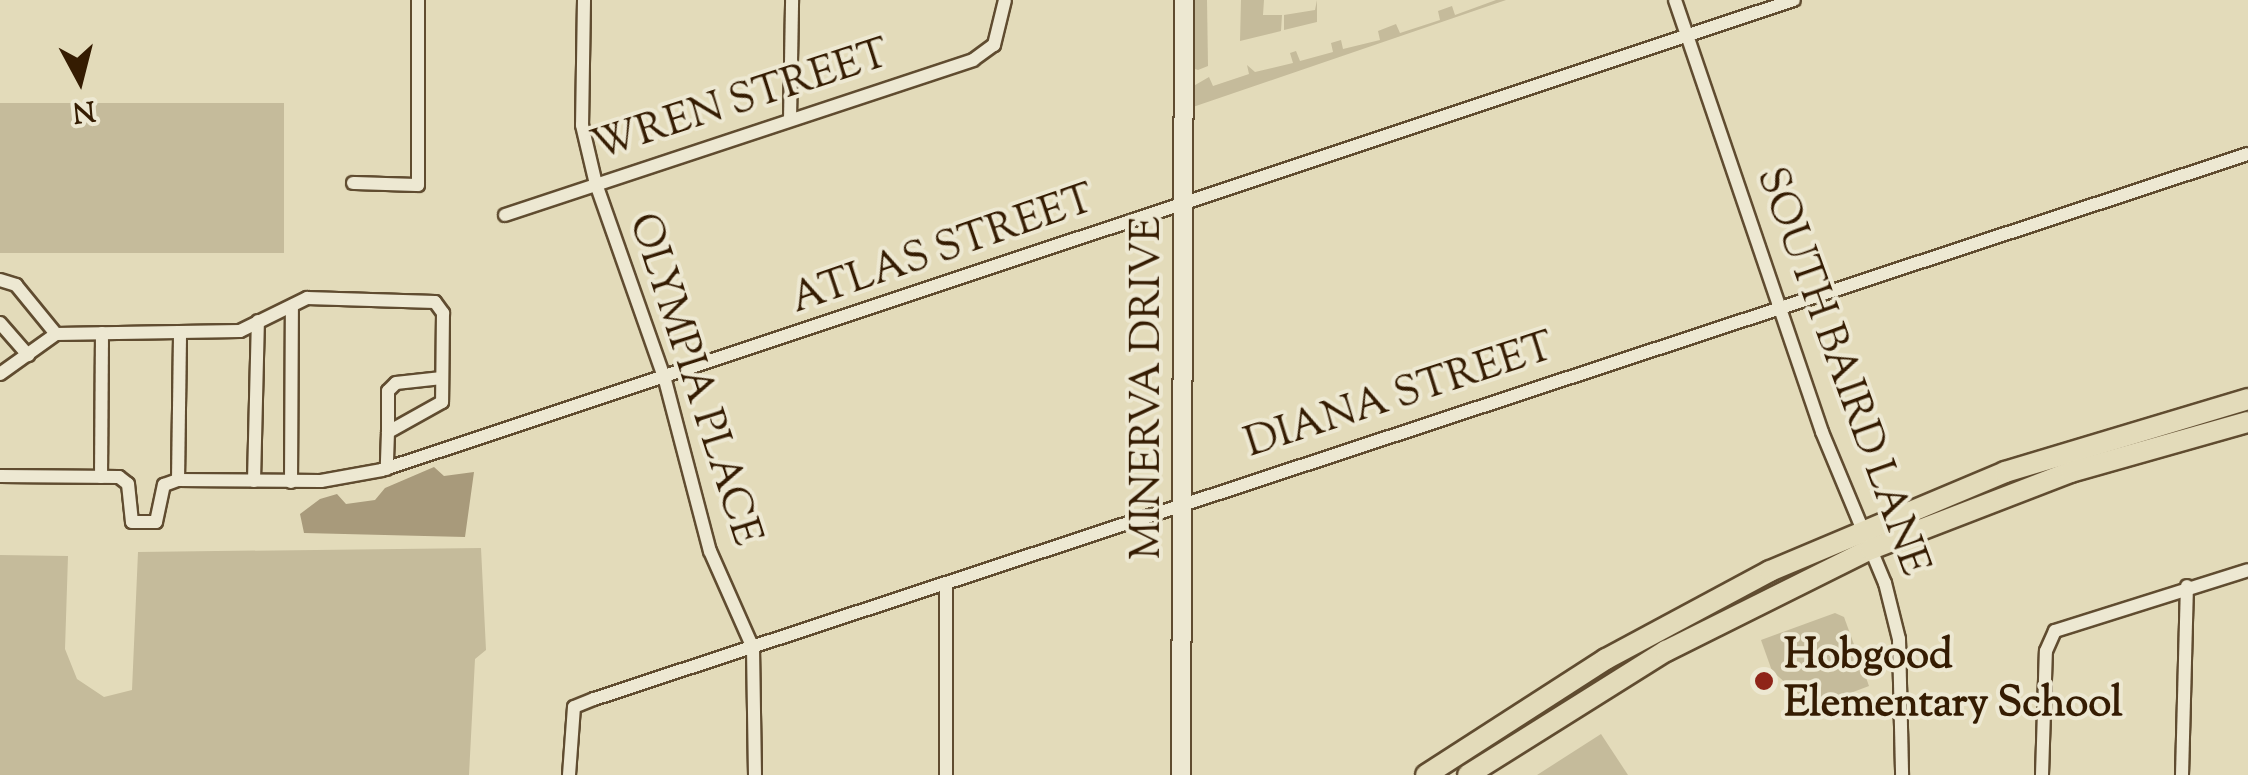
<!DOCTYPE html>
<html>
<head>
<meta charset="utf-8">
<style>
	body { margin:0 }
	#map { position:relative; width:2248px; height:775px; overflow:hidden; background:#e3dbba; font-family:"Sorts Mill Goudy",serif }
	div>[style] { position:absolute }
	.green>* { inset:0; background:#c5bb9b; transform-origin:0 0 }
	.water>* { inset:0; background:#a89a7b }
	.roads { filter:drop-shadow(2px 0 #604c30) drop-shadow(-2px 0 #604c30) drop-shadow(0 2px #604c30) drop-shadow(0 -2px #604c30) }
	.street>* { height:12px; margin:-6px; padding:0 6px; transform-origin:6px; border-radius:6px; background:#ede8d2 }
	.secondary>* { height:18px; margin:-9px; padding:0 9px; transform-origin:9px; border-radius:9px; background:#ede8d2 }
	.primary>* { height:20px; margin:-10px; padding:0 10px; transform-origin:10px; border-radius:10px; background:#e3dbba }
	.dots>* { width:28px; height:28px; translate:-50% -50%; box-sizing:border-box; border:5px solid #ede8d2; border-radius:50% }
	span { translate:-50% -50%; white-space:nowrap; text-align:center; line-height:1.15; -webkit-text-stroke:8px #ede8d2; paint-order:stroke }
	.street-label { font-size:42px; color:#351c02 }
	.poi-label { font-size:42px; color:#351c02; font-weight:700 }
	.left { translate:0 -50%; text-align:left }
	.north { position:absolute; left:30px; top:30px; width:100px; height:100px; -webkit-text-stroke:8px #ede8d2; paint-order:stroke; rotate:173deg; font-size:28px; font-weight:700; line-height:40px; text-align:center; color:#351c02 }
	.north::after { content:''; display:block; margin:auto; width:35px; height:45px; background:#351c02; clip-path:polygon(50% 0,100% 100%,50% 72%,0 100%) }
</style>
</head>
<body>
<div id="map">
	<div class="green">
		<div style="clip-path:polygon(1188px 0,1207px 0,1208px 66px,1198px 70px,1192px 68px)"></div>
		<div style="clip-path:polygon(1241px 0,1264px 0,1263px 15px,1282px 15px,1281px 31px,1240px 41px)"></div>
		<div style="clip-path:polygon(1317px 0,1317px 22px,1284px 30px,1284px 15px,1315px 10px)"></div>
		<div style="clip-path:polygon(1496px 0,1506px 0,1190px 108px,1190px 88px,1209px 77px,1213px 86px,1249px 74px,1247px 65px,1255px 72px,1293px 63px,1290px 53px,1296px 51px,1300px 61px,1333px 52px,1331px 43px,1341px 40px,1343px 49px,1380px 40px,1378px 31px,1396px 24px,1400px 33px,1440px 20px,1438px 11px,1452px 6px,1455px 15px)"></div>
		<div style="left:0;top:103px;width:284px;height:150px"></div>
		<div style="clip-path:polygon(481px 548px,486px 650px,475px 659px,469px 775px,0 775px,0 555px,68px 556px,65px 649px,77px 679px,104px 697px,132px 690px,138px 552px)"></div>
		<div style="clip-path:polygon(1835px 613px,1844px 617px,1869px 686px,1840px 697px,1802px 697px,1772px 671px,1761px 640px)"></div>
		<div style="clip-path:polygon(1601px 734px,1628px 775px,1537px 775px)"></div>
	</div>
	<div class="water">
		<div style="clip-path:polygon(434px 467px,444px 476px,474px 472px,465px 537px,304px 533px,300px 514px,320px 499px,337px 494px,346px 504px,375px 500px,385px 488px)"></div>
	</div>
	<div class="roads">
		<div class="street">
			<div style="left:584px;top:0;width:125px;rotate:90.9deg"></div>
			<div style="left:582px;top:125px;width:61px;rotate:76.7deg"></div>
			<div style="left:596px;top:184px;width:208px;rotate:70.6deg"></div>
			<div style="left:665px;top:380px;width:177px;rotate:75.3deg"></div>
			<div style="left:710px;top:551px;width:106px;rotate:66.1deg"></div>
			<div style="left:753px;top:648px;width:127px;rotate:89.1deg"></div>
			<div style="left:1675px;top:0;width:456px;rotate:71.2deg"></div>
			<div style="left:1822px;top:432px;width:164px;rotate:67.4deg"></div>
			<div style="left:1885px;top:583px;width:58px;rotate:76deg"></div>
			<div style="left:1899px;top:639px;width:136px;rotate:88.7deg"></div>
			<div style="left:790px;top:120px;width:120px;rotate:-89deg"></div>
			<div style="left:353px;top:183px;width:65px;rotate:1.8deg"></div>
			<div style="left:418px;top:185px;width:185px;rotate:-90deg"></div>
			<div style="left:505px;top:215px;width:493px;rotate:-18.3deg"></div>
			<div style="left:973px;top:60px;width:26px;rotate:-36deg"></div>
			<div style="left:994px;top:45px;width:46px;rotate:-76.3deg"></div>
			<div style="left:0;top:280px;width:17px;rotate:17deg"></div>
			<div style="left:16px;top:285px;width:63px;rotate:50.8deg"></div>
			<div style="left:0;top:323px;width:43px;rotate:48.8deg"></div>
			<div style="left:0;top:374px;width:69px;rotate:-35.5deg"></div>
			<div style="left:56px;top:334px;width:184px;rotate:-0.9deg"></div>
			<div style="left:240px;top:331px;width:75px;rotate:-26.2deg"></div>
			<div style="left:307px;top:298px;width:128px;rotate:1.8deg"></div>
			<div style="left:435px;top:302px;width:14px;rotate:54deg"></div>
			<div style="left:443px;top:313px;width:89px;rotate:90.6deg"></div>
			<div style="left:442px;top:402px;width:62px;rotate:150.9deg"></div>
			<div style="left:388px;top:432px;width:37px;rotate:92deg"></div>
			<div style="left:388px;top:432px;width:41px;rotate:-90deg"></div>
			<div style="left:388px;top:391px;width:11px;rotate:-45deg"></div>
			<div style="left:396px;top:383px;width:46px;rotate:-6.2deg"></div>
			<div style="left:0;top:476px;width:119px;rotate:0.5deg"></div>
			<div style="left:119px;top:477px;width:11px;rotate:38deg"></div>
			<div style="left:128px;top:484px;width:38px;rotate:84deg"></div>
			<div style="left:132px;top:522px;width:24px"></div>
			<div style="left:156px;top:522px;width:38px;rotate:-78deg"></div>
			<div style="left:164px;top:485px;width:15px;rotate:-20deg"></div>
			<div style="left:178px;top:480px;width:143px;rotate:0.4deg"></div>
			<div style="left:321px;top:481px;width:62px;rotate:-10.2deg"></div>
			<div style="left:382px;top:470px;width:1488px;rotate:-18.41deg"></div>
			<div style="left:101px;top:477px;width:144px;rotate:-89.6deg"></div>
			<div style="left:178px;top:480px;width:148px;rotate:-89.2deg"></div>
			<div style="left:254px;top:481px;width:160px;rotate:-88.6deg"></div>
			<div style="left:291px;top:482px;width:176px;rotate:-89.7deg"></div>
			<div style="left:946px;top:584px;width:191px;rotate:90deg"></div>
			<div style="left:569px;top:775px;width:68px;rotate:-85.8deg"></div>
			<div style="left:574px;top:707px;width:22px;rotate:-22deg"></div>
			<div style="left:594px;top:699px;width:1741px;rotate:-18.24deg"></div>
			<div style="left:2042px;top:775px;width:124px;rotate:-88.2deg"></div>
			<div style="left:2046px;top:651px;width:22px;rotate:-66deg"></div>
			<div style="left:2055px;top:631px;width:202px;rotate:-17.5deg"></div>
			<div style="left:2182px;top:775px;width:189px;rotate:-88.5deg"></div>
		</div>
		<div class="secondary">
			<div style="left:1181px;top:775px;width:775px;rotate:-89.78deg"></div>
		</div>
		<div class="primary">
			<div style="left:1426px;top:775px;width:214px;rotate:-32.8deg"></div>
			<div style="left:1606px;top:659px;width:186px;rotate:-28.2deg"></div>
			<div style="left:1770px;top:571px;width:255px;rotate:-22.8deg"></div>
			<div style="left:2005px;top:472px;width:254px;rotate:-16.7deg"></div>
			<div style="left:1468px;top:775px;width:234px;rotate:-32.1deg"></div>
			<div style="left:1666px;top:651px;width:229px;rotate:-26.5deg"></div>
			<div style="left:1871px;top:549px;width:214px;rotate:-21.1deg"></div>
			<div style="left:2071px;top:472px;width:184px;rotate:-15.8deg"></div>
		</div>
	</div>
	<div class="dots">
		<div style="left:1764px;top:681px;background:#8f2418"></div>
	</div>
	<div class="street-label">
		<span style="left:741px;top:102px;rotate:-18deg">WREN STREET</span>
		<span style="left:943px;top:251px;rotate:-19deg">ATLAS STREET</span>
		<span style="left:1841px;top:372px;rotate:70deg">SOUTH BAIRD LANE</span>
		<span style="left:693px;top:380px;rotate:72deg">OLYMPIA PLACE</span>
		<span style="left:1149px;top:388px;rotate:-90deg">MINERVA DRIVE</span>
		<span style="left:1400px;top:397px;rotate:-18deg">DIANA STREET</span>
	</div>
	<div class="poi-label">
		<span class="left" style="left:1784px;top:681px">Hobgood<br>Elementary School</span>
	</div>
	<div class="north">N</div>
</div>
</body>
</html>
